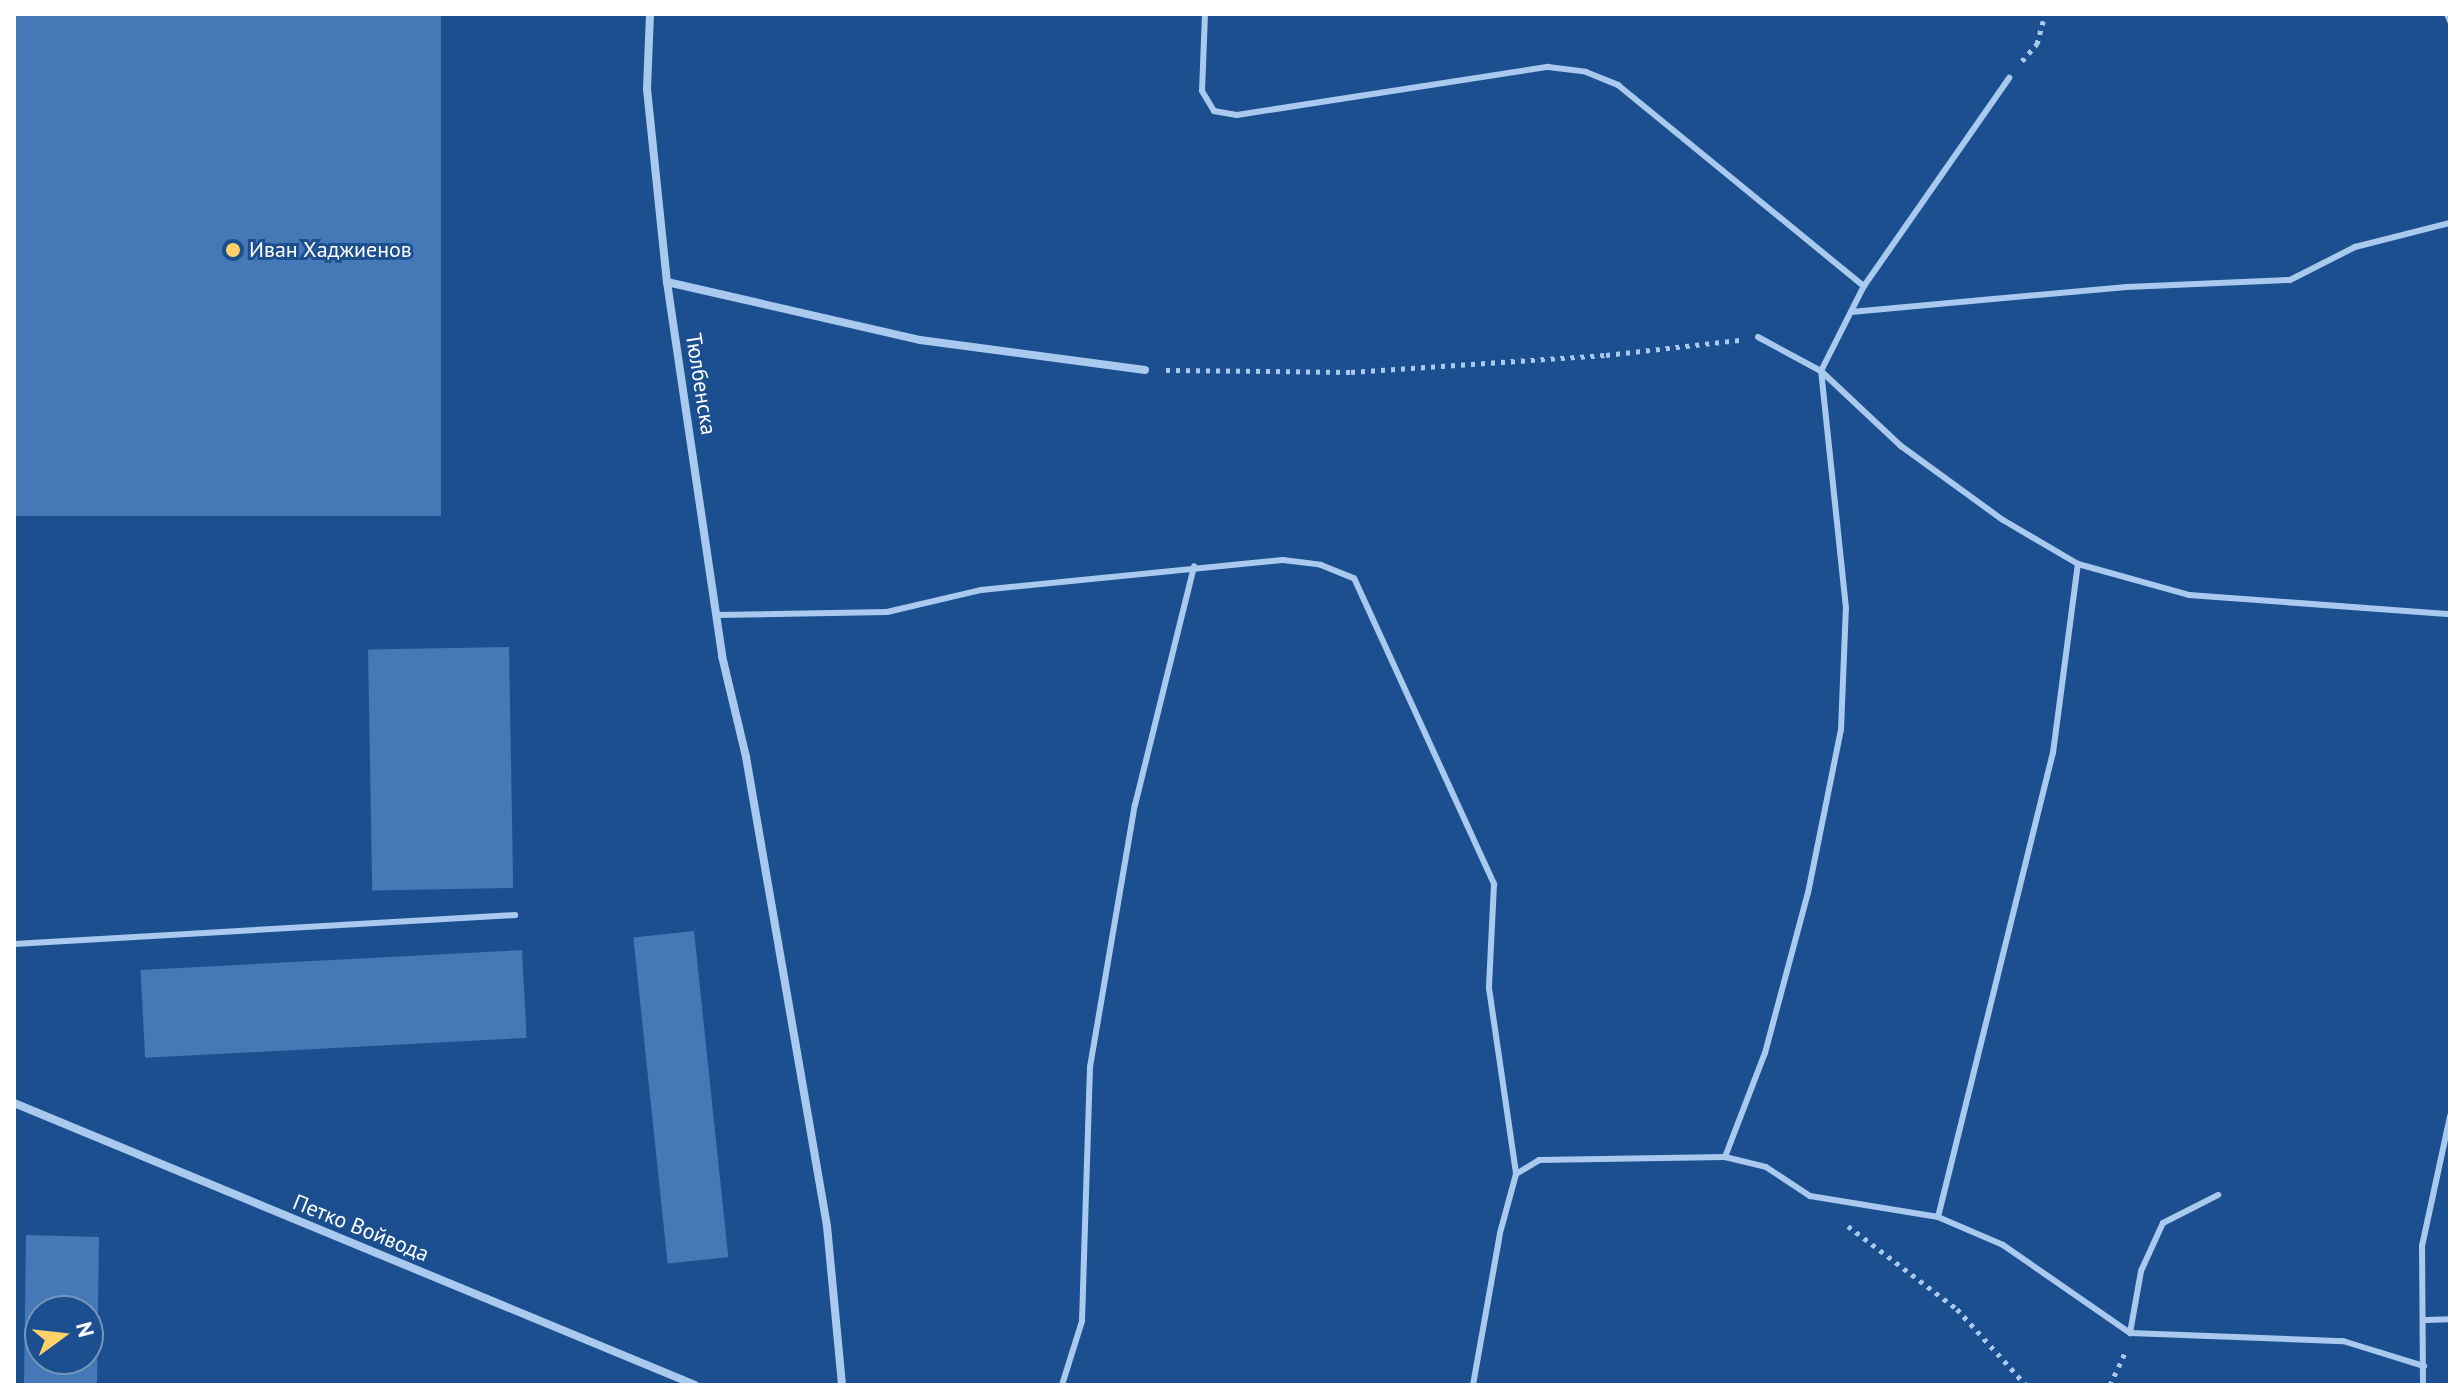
<!DOCTYPE html>
<html>
<head>
<meta charset="utf-8">
<style>
	body { margin:0 }
	#map { position:relative; width:2464px; height:1399px; overflow:hidden; background:#1b4f8f; font-family:"PT Sans",sans-serif }
	div>[style] { position:absolute }
	.building>* { inset:0; background:#4478b7; transform-origin:0 0 }
	.path>* { height:5px; margin-top:-2.5px; transform-origin:0; background:repeating-linear-gradient(90deg,#a9c9ee 0 4px,transparent 0 10px) }
	.service>* { height:6px; margin:-3px; padding:0 3px; transform-origin:3px; border-radius:3px; background:#a9c9ee }
	.minor>* { height:8px; margin:-4px; padding:0 4px; transform-origin:4px; border-radius:4px; background:#a9c9ee }
	.dots>* { width:22px; height:22px; translate:-50% -50%; box-sizing:border-box; border:4px solid #1b4f8f; border-radius:50% }
	span { translate:-50% -50%; white-space:nowrap; text-align:center; line-height:1.15; -webkit-text-stroke:6px #1b4f8f; paint-order:stroke }
	.poi-label { font-size:22px; color:#fff }
	.left { translate:0 -50%; text-align:left }
	.street-label { font-size:22px; color:#fff }
	.frame { position:absolute; inset:0; border:16px solid #fff; pointer-events:none }
	.north { position:absolute; left:24px; top:1295px; width:80px; height:80px; box-sizing:border-box; background:#1b4f8f; border:2px solid #7695bc; border-radius:50%; rotate:75deg; font-size:22px; font-weight:700; line-height:32px; text-align:center; color:#fff }
	.north::after { content:''; display:block; margin:auto; width:28px; height:36px; background:#ffd166; clip-path:polygon(50% 0,100% 100%,50% 72%,0 100%) }
</style>
</head>
<body>
<div id="map">
	<div class="building">
		<div style="left:14px;top:14px;width:427px;height:502px"></div>
		<div style="left:509px;top:647px;width:241px;height:141px;rotate:89deg"></div>
		<div style="left:694px;top:931px;width:328px;height:61px;rotate:84deg"></div>
		<div style="left:522px;top:950px;width:88px;height:382px;rotate:87deg"></div>
		<div style="clip-path:polygon(evenodd,26px 1235px,99px 1237px,97px 1385px,24px 1385px,26px 1235px,40px 1311px,88px 1311px,88px 1359px,40px 1359px,40px 1311px)"></div>
	</div>
	<div class="path">
		<div style="left:2022px;top:61px;width:23px;rotate:-49deg"></div>
		<div style="left:2037px;top:44px;width:31px;rotate:-75deg"></div>
		<div style="left:1166px;top:370px;width:185px;rotate:0.6deg"></div>
		<div style="left:1351px;top:372px;width:256px;rotate:-3.8deg"></div>
		<div style="left:1606px;top:355px;width:134px;rotate:-6.4deg"></div>
		<div style="left:1848px;top:1226px;width:137px;rotate:37.3deg"></div>
		<div style="left:1957px;top:1309px;width:103px;rotate:47.8deg"></div>
		<div style="left:2110px;top:1385px;width:35px;rotate:-65deg"></div>
	</div>
	<div class="service">
		<div style="left:1205px;top:14px;width:77px;rotate:92.2deg"></div>
		<div style="left:1202px;top:91px;width:23px;rotate:59deg"></div>
		<div style="left:1214px;top:111px;width:23px;rotate:10deg"></div>
		<div style="left:1237px;top:115px;width:315px;rotate:-8.8deg"></div>
		<div style="left:1548px;top:67px;width:38px;rotate:7deg"></div>
		<div style="left:1586px;top:72px;width:35px;rotate:22deg"></div>
		<div style="left:1618px;top:85px;width:318px;rotate:39.3deg"></div>
		<div style="left:2447px;top:14px;width:8px;rotate:67deg"></div>
		<div style="left:1851px;top:312px;width:277px;rotate:-5.2deg"></div>
		<div style="left:2127px;top:287px;width:163px;rotate:-2.5deg"></div>
		<div style="left:2290px;top:280px;width:73px;rotate:-26.9deg"></div>
		<div style="left:2355px;top:247px;width:98px;rotate:-14.2deg"></div>
		<div style="left:1758px;top:337px;width:72px;rotate:28.4deg"></div>
		<div style="left:1821px;top:371px;width:110px;rotate:43.2deg"></div>
		<div style="left:1901px;top:446px;width:126px;rotate:36deg"></div>
		<div style="left:2003px;top:520px;width:87px;rotate:30.4deg"></div>
		<div style="left:2078px;top:564px;width:115px;rotate:15.6deg"></div>
		<div style="left:2189px;top:595px;width:262px;rotate:4.2deg"></div>
		<div style="left:716px;top:615px;width:171px;rotate:-1deg"></div>
		<div style="left:887px;top:612px;width:97px;rotate:-13.2deg"></div>
		<div style="left:981px;top:590px;width:303px;rotate:-5.7deg"></div>
		<div style="left:1283px;top:560px;width:38px;rotate:7deg"></div>
		<div style="left:1321px;top:565px;width:35px;rotate:22deg"></div>
		<div style="left:1354px;top:578px;width:337px;rotate:65.4deg"></div>
		<div style="left:1494px;top:884px;width:104px;rotate:92.8deg"></div>
		<div style="left:1489px;top:988px;width:188px;rotate:81.7deg"></div>
		<div style="left:1516px;top:1174px;width:27px;rotate:-31deg"></div>
		<div style="left:1539px;top:1160px;width:186px;rotate:-0.9deg"></div>
		<div style="left:1725px;top:1157px;width:42px;rotate:13.7deg"></div>
		<div style="left:1766px;top:1167px;width:53px;rotate:33.4deg"></div>
		<div style="left:1810px;top:1196px;width:130px;rotate:9.3deg"></div>
		<div style="left:1938px;top:1217px;width:71px;rotate:23.3deg"></div>
		<div style="left:2003px;top:1245px;width:155px;rotate:34.7deg"></div>
		<div style="left:2130px;top:1333px;width:213px;rotate:2.2deg"></div>
		<div style="left:2343px;top:1341px;width:85px;rotate:17.2deg"></div>
		<div style="left:14px;top:944px;width:502px;rotate:-3.31deg"></div>
		<div style="left:1725px;top:1157px;width:111px;rotate:-69deg"></div>
		<div style="left:1765px;top:1053px;width:166px;rotate:-75deg"></div>
		<div style="left:1808px;top:893px;width:166px;rotate:-78.6deg"></div>
		<div style="left:1841px;top:730px;width:122px;rotate:-87.7deg"></div>
		<div style="left:1846px;top:608px;width:238px;rotate:-96deg"></div>
		<div style="left:1821px;top:371px;width:95px;rotate:-63.2deg"></div>
		<div style="left:1864px;top:286px;width:254px;rotate:-55.1deg"></div>
		<div style="left:1938px;top:1217px;width:478px;rotate:-76.1deg"></div>
		<div style="left:2053px;top:753px;width:191px;rotate:-82.5deg"></div>
		<div style="left:2426px;top:1320px;width:24px;rotate:-2deg"></div>
		<div style="left:2130px;top:1333px;width:63px;rotate:-79.9deg"></div>
		<div style="left:2141px;top:1271px;width:53px;rotate:-65.4deg"></div>
		<div style="left:2163px;top:1223px;width:62px;rotate:-27deg"></div>
		<div style="left:1062px;top:1385px;width:67px;rotate:-72.6deg"></div>
		<div style="left:1082px;top:1321px;width:254px;rotate:-88.2deg"></div>
		<div style="left:1090px;top:1067px;width:266px;rotate:-80.3deg"></div>
		<div style="left:1135px;top:805px;width:246px;rotate:-76.1deg"></div>
		<div style="left:1473px;top:1385px;width:154px;rotate:-79.9deg"></div>
		<div style="left:1500px;top:1233px;width:61px;rotate:-74.8deg"></div>
		<div style="left:2423px;top:1385px;width:139px;rotate:-90.4deg"></div>
		<div style="left:2422px;top:1246px;width:133px;rotate:-77.8deg"></div>
	</div>
	<div class="minor">
		<div style="left:650px;top:14px;width:75px;rotate:92.3deg"></div>
		<div style="left:647px;top:89px;width:194px;rotate:84.1deg"></div>
		<div style="left:667px;top:282px;width:378px;rotate:81.6deg"></div>
		<div style="left:722px;top:656px;width:104px;rotate:76.6deg"></div>
		<div style="left:746px;top:757px;width:476px;rotate:80.2deg"></div>
		<div style="left:827px;top:1226px;width:160px;rotate:84.6deg"></div>
		<div style="left:667px;top:282px;width:260px;rotate:12.9deg"></div>
		<div style="left:920px;top:340px;width:227px;rotate:7.6deg"></div>
		<div style="left:14px;top:1103px;width:737px;rotate:22.49deg"></div>
	</div>
	<div class="dots">
		<div style="left:233px;top:250px;background:#ffd166"></div>
	</div>
	<div class="poi-label">
		<span class="left" style="left:249px;top:250px">Иван Хаджиенов</span>
	</div>
	<div class="street-label">
		<span style="left:701px;top:384px;rotate:81deg">Тюлбенска</span>
		<span style="left:361px;top:1228px;rotate:22deg">Петко Войвода</span>
	</div>
	<div class="frame"></div>
	<div class="north">N</div>
</div>
</body>
</html>
